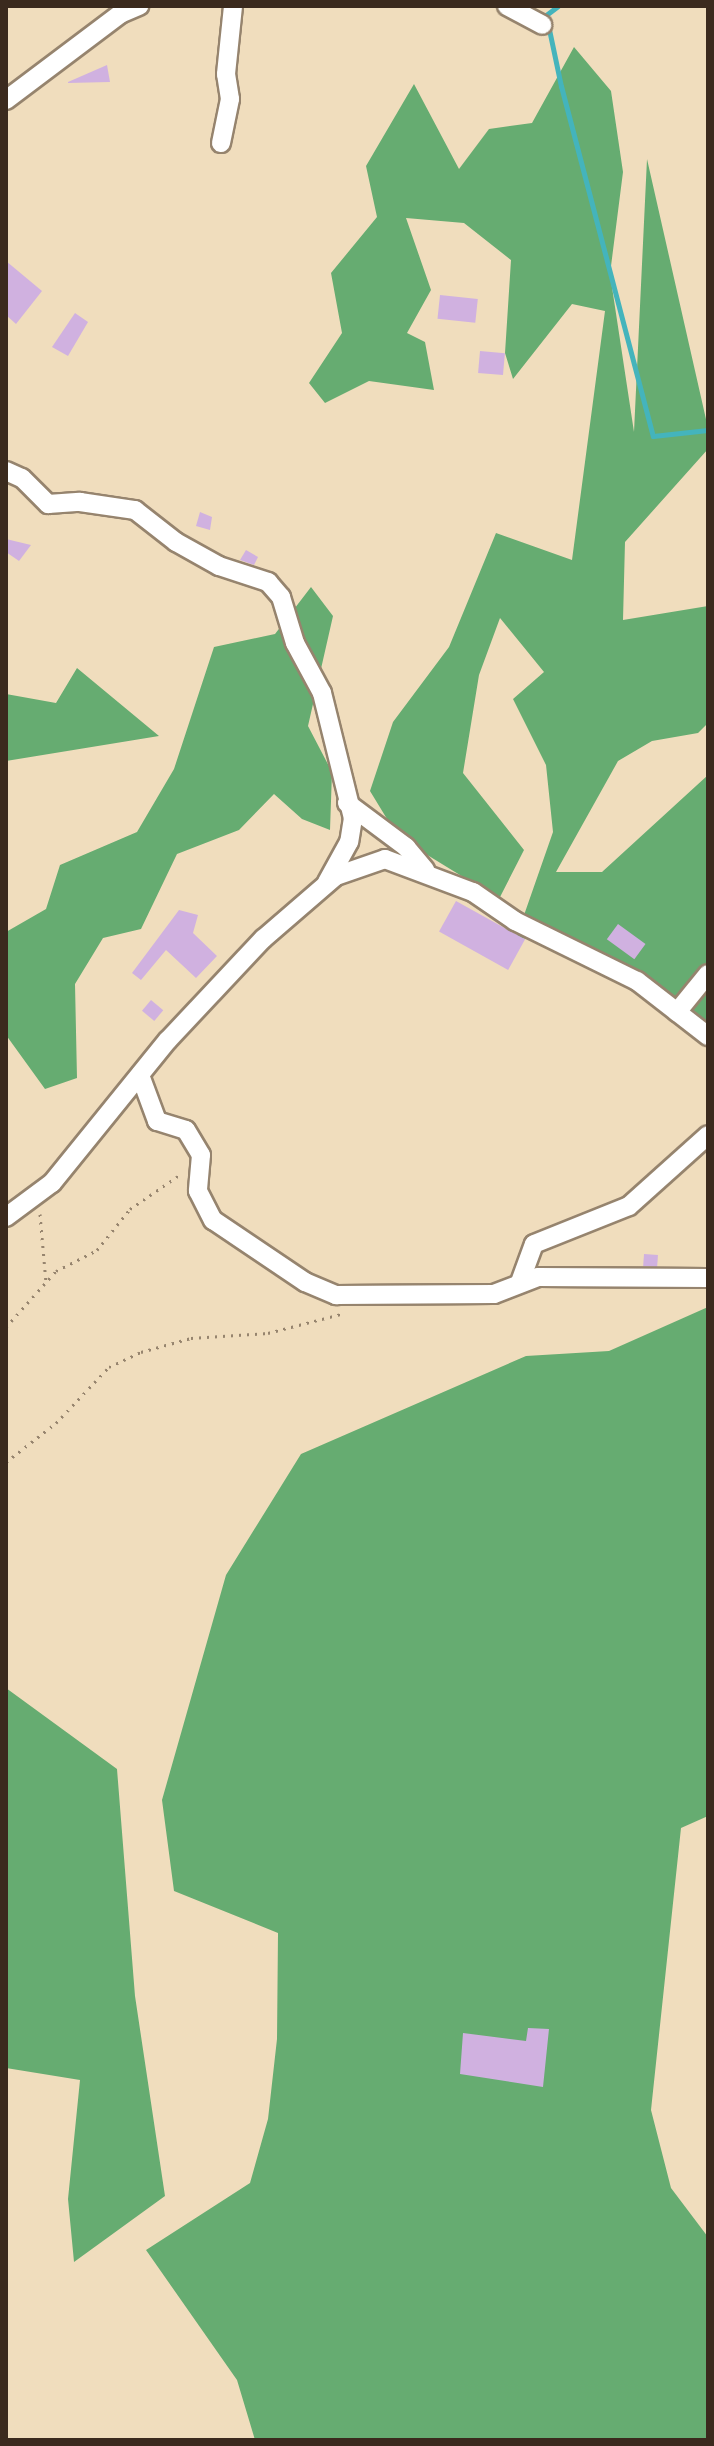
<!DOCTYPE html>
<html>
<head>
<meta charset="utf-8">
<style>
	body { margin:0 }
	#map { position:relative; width:714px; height:2446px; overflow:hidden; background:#f0ddbd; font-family:Mynerve,sans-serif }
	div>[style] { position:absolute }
	.forest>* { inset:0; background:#66ac71 }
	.stream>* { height:5px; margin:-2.5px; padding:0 2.5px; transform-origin:2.5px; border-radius:2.5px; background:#44b4bc }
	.building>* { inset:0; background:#d0b1e0; transform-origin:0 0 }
	.path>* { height:3px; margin-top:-1.5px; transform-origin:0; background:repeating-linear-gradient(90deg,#96846e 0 2px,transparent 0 8px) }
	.roads { filter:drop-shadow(2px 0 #96846e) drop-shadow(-2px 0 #96846e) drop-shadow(0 2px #96846e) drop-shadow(0 -2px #96846e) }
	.street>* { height:18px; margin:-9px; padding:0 9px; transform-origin:9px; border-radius:9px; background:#fff }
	span { translate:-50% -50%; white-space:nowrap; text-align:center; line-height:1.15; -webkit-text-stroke:6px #fbf7ec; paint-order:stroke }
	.frame { position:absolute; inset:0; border:8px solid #3b2a1e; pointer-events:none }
</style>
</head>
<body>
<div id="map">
	<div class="forest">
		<div style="clip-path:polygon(574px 47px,611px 91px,623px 172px,610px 274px,634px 432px,647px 159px,708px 428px,708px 449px,625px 542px,623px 620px,708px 606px,708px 723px,698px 733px,652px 741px,618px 761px,556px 872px,602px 872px,708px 775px,708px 1026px,579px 941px,516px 938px,553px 832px,546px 765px,513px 699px,544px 672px,500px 618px,479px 675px,463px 773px,524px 850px,499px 899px,398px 837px,370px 791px,393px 722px,449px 647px,496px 533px,572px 560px,605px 311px,572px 304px,513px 379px,505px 353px,511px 260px,464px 223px,406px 218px,431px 290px,407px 333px,425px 342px,434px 390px,369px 381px,325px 403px,309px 383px,342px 333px,331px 273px,377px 217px,366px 166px,414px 84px,459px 169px,489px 129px,532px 123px)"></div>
		<div style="clip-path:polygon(311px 587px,333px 616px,308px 726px,332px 772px,330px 830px,302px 819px,274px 794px,239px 830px,177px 854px,141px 929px,103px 938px,75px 984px,77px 1078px,45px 1089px,6px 1035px,6px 932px,46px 909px,60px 865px,137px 832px,174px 769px,214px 647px,275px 634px)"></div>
		<div style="clip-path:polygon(77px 668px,159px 736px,6px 761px,6px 694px,56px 703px)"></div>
		<div style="clip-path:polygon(708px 1307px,708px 1816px,681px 1828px,651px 2110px,671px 2188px,708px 2237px,708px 2440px,255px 2440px,237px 2380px,146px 2250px,250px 2183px,268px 2119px,277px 2039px,278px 1933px,174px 1891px,162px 1800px,226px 1575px,301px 1454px,526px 1356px,609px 1351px)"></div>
		<div style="clip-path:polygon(6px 1688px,117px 1769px,135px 1996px,165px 2196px,74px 2262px,68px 2199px,80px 2080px,6px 2068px)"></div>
	</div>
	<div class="stream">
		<div style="left:558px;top:6px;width:15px;rotate:143deg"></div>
		<div style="left:546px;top:15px;width:73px;rotate:78.1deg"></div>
		<div style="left:561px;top:86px;width:362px;rotate:75.3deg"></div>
		<div style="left:653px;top:436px;width:55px;rotate:-6.2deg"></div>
	</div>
	<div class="building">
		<div style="clip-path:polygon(107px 65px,110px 82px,68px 83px,68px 82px)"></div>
		<div style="clip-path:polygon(6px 261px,42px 291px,16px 324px,6px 315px)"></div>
		<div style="left:440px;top:295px;width:38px;height:24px;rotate:6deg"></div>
		<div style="clip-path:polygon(75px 313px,88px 322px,68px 356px,52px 347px)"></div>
		<div style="left:480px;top:351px;width:25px;height:22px;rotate:5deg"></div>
		<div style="clip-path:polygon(200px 512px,212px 517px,210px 530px,196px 526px)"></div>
		<div style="clip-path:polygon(6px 539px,31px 545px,19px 561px,6px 552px)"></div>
		<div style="clip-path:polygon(246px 550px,258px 557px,254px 565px,240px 560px)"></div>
		<div style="left:456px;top:901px;width:79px;height:35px;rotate:29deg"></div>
		<div style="clip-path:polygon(179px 910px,198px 915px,193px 933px,217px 956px,196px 978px,166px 950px,141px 980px,132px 973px)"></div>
		<div style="left:618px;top:924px;width:34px;height:19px;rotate:36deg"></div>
		<div style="left:151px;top:1000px;width:16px;height:14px;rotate:40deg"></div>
		<div style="left:644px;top:1254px;width:14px;height:12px;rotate:4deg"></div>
		<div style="clip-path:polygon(528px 2028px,549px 2029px,543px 2087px,460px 2074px,463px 2033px,526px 2041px)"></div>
	</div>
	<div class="path">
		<div style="left:40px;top:1214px;width:68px;rotate:85deg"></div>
		<div style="left:6px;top:1327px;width:75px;rotate:-48.2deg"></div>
		<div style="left:56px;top:1271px;width:46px;rotate:-27.1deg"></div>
		<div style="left:97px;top:1250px;width:53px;rotate:-51.2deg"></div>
		<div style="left:130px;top:1209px;width:62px;rotate:-34.5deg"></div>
		<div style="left:6px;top:1462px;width:63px;rotate:-38deg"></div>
		<div style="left:56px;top:1423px;width:77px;rotate:-46.6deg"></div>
		<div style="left:109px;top:1367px;width:35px;rotate:-25deg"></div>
		<div style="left:141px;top:1352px;width:52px;rotate:-15.6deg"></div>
		<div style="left:191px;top:1338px;width:77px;rotate:-3.7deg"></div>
		<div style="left:268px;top:1333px;width:75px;rotate:-14.6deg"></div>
	</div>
	<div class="roads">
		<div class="street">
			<div style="left:507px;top:6px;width:40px;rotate:28deg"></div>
			<div style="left:6px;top:100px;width:143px;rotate:-37deg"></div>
			<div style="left:120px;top:14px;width:21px;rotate:-23deg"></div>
			<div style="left:221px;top:143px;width:45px;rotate:-78.4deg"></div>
			<div style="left:230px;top:99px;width:25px;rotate:-99deg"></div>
			<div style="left:226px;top:74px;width:68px;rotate:-84.1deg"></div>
			<div style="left:6px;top:471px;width:17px;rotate:24deg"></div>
			<div style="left:22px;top:478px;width:37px;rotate:45deg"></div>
			<div style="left:48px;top:504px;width:32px;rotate:-4deg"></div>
			<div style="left:80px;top:502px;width:56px;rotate:8.3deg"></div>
			<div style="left:135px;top:510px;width:52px;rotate:38deg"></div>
			<div style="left:176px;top:542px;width:49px;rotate:29.2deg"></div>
			<div style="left:219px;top:566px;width:52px;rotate:18.1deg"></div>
			<div style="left:268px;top:582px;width:20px;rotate:49deg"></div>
			<div style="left:281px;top:597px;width:48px;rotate:73.1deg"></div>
			<div style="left:295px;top:643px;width:57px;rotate:61.6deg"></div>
			<div style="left:322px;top:693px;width:129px;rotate:76.1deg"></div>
			<div style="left:353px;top:818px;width:24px;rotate:99deg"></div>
			<div style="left:349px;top:842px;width:46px;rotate:118.8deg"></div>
			<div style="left:347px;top:803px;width:74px;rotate:36.7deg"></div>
			<div style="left:406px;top:847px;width:30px;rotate:50deg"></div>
			<div style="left:677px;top:1012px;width:49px;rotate:-50.8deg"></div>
			<div style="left:140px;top:1075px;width:49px;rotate:69.7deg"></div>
			<div style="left:157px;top:1121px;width:30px;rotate:17deg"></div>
			<div style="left:186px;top:1130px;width:29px;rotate:59deg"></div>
			<div style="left:201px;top:1155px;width:36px;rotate:95deg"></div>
			<div style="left:198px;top:1191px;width:33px;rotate:63deg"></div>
			<div style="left:213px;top:1220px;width:111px;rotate:34deg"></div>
			<div style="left:305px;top:1282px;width:34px;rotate:23deg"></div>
			<div style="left:336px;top:1295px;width:158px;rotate:-0.4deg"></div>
			<div style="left:494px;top:1294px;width:47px;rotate:-21.1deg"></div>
			<div style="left:538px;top:1277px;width:170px;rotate:0.3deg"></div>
			<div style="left:6px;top:1217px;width:57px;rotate:-36.5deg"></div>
			<div style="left:52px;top:1183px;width:184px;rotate:-51deg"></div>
			<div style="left:168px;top:1040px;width:139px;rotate:-46.8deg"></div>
			<div style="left:263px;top:939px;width:96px;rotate:-40.8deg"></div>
			<div style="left:336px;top:876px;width:52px;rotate:-19.1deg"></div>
			<div style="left:385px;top:859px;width:94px;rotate:20.6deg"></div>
			<div style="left:473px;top:892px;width:51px;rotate:34.6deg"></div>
			<div style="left:515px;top:921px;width:136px;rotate:26.2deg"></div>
			<div style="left:637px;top:981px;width:90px;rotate:37.8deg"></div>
			<div style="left:520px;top:1282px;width:40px;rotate:-69.8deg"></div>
			<div style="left:534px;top:1244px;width:102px;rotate:-21.8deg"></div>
			<div style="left:629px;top:1206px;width:106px;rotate:-41.9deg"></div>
		</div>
	</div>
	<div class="frame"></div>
</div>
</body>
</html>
